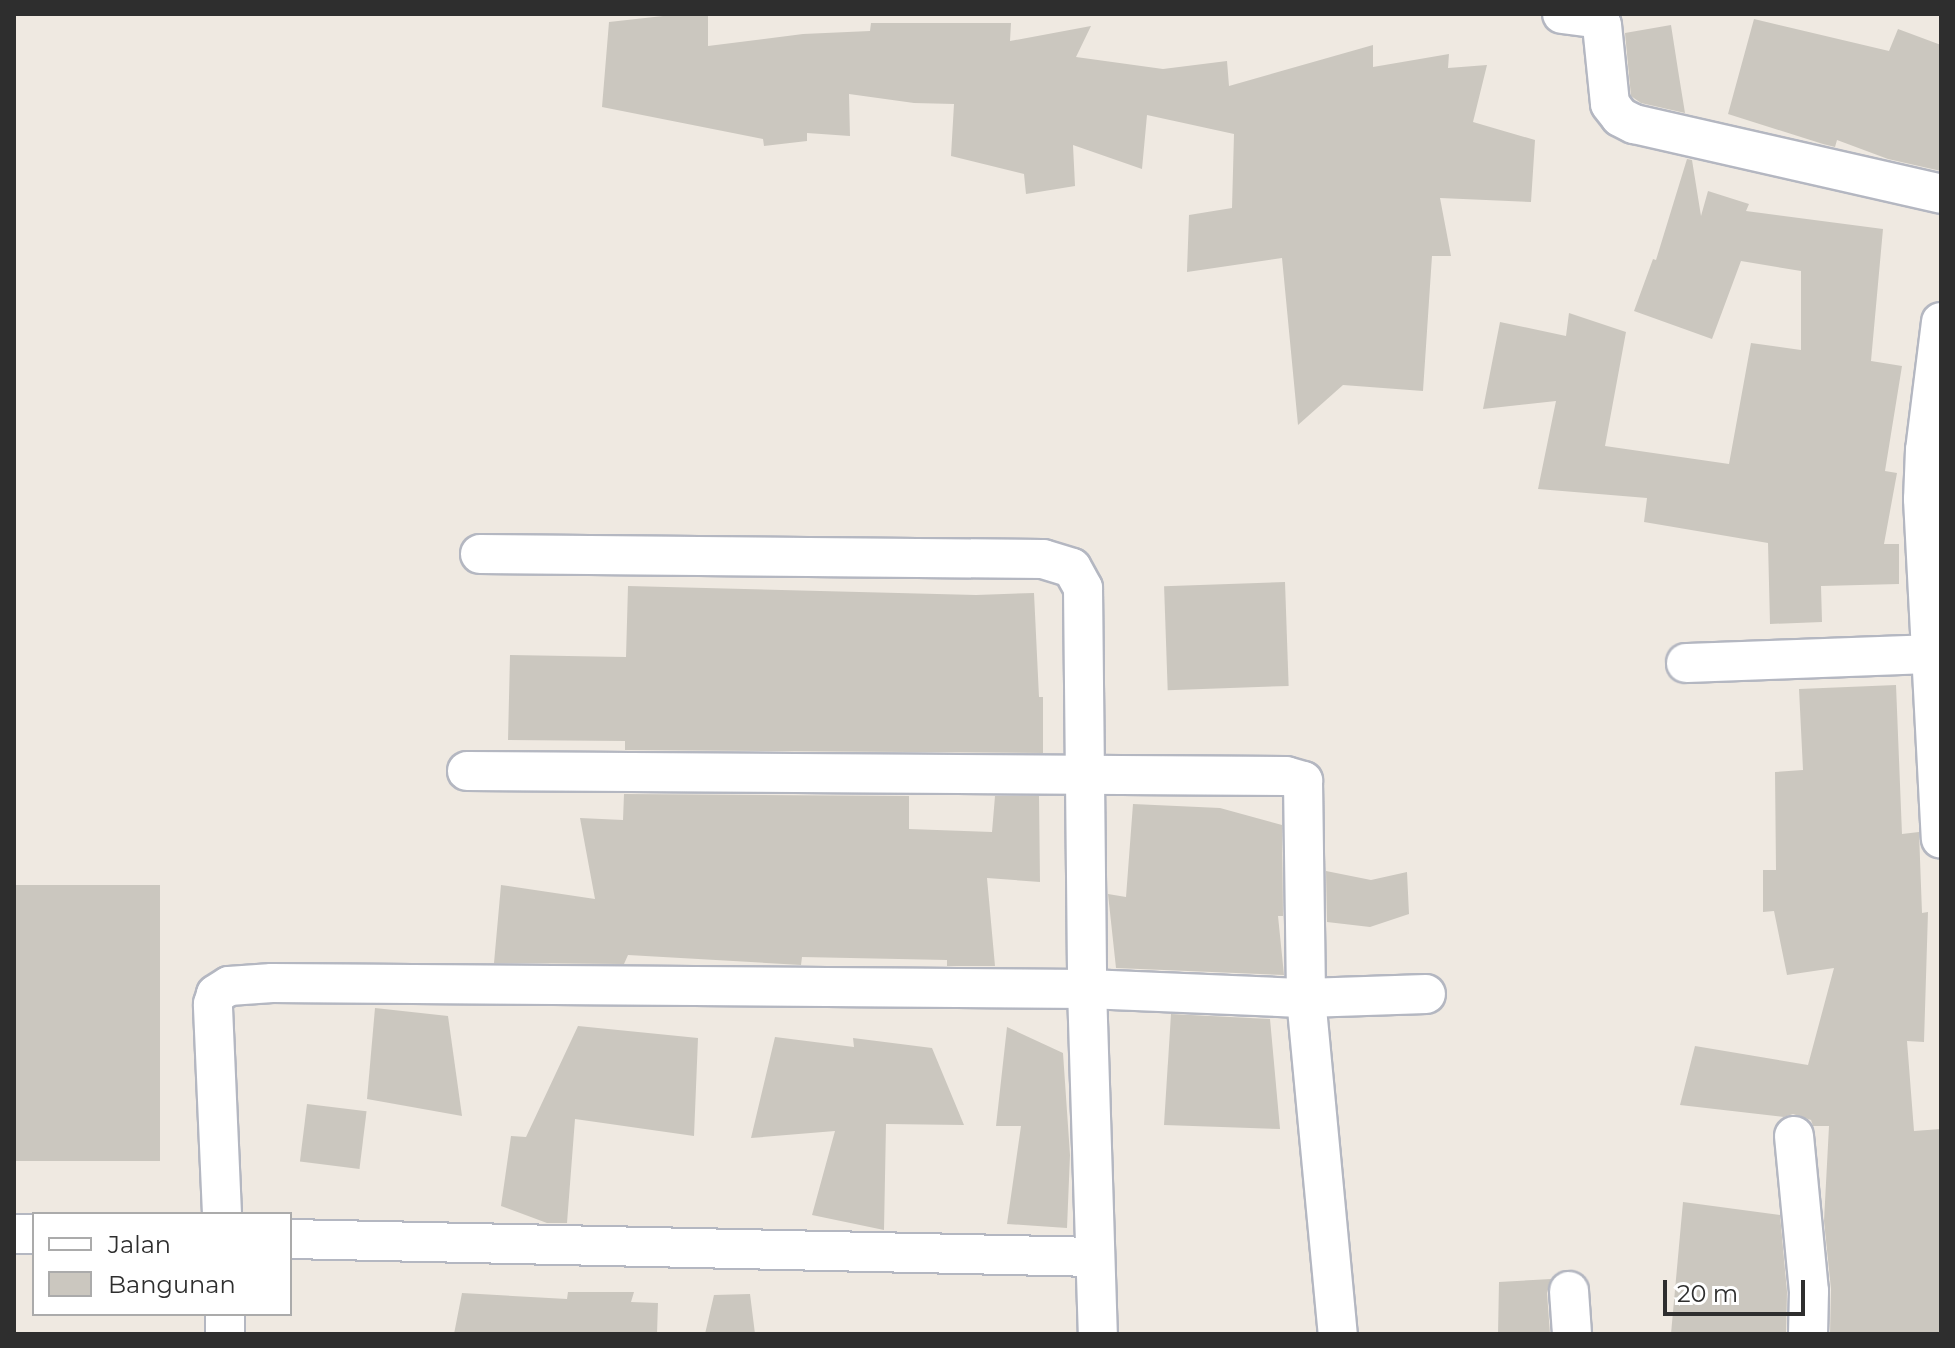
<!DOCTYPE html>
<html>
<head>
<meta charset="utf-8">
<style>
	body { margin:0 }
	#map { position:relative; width:1955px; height:1348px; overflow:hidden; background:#efe9e1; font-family:Montserrat,sans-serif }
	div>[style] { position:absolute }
	.building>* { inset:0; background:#cbc7bf; transform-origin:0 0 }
	.roads { filter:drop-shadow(2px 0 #b4b7c1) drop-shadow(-2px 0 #b4b7c1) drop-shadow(0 2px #b4b7c1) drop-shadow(0 -2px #b4b7c1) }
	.street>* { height:38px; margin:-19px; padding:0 19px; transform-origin:19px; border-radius:19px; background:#fff }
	span { translate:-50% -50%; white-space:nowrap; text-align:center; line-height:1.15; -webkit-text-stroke:8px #fff; paint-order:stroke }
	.frame { position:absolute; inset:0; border:16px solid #2e2e2e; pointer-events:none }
	.legend { position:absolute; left:32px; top:1212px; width:260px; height:104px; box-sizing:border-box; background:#fff; border:2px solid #ababab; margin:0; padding:10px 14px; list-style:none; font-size:24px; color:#2e2e2e }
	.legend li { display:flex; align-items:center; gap:16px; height:40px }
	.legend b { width:40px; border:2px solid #ababab }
	.scale { position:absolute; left:1663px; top:1280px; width:142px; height:36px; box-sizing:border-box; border:4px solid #2e2e2e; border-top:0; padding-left:10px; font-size:24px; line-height:28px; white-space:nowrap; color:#2e2e2e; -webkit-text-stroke:6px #fff; paint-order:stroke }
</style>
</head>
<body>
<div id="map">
	<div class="building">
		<div style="clip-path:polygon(681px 14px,708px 14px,708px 46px,803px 34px,870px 31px,871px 23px,1011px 23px,1010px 41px,1091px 26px,1076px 57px,1163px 69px,1227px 61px,1229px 86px,1373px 45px,1373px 67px,1449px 54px,1448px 68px,1487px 65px,1473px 122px,1535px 140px,1531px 202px,1440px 198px,1451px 256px,1432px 256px,1423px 391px,1343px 385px,1298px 425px,1282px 258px,1187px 272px,1189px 215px,1232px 208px,1234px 134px,1147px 115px,1142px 169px,1073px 145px,1075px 186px,1026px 194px,1024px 174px,951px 156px,954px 104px,914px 103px,849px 94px,850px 136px,807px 133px,807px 141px,764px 146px,763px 139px,602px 107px,609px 22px)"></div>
		<div style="clip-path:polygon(1754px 19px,1889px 51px,1898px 29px,1941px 45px,1941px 171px,1888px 159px,1837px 140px,1835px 147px,1823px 144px,1728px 114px)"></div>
		<div style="clip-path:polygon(1671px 25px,1678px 70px,1685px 113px,1641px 103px,1631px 96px,1625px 33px)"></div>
		<div style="clip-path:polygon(1687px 159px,1692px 160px,1701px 216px,1708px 191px,1749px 204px,1746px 211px,1883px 229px,1871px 361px,1902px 366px,1885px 471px,1897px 473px,1884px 544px,1899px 544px,1899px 584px,1821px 586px,1822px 622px,1770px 624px,1768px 543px,1644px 522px,1647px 498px,1538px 489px,1556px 401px,1483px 409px,1500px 322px,1566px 336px,1569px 313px,1626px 332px,1605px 446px,1729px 464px,1751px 343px,1801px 350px,1801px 271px,1741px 261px,1712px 339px,1634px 311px,1653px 259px,1656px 260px)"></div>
		<div style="left:1285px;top:582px;width:104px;height:121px;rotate:88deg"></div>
		<div style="clip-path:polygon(628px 586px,976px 595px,1034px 593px,1039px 697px,1043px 697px,1043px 753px,625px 750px,625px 741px,508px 740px,510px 655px,626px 657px)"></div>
		<div style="clip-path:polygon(1896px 685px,1902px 834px,1919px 832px,1922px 913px,1928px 912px,1924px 1042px,1907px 1041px,1914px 1131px,1941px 1129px,1941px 1334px,1830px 1334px,1831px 1289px,1824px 1221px,1829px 1126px,1813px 1126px,1811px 1120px,1793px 1114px,1784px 1117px,1680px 1105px,1695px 1046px,1808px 1065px,1834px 968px,1787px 975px,1774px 911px,1763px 912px,1763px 870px,1776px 870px,1775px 772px,1803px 770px,1799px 689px)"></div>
		<div style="clip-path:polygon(624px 794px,909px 796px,909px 829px,992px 832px,995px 796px,1039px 796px,1040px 882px,987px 878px,995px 966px,947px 966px,947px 960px,802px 957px,801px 965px,628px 955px,624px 964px,494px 963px,501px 885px,595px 899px,580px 818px,623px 820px)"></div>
		<div style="clip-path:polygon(1133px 804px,1220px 808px,1282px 825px,1283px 916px,1278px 916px,1284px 975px,1116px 968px,1108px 894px,1126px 897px)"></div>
		<div style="clip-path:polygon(1326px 871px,1371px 880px,1407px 872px,1409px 914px,1370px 927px,1327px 922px)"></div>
		<div style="left:160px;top:885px;width:276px;height:146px;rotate:90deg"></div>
		<div style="clip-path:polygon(375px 1008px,448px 1016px,462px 1116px,367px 1099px)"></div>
		<div style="clip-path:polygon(1171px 1014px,1270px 1019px,1280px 1129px,1164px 1125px)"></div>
		<div style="clip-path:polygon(578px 1026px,698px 1038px,694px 1136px,575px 1119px,567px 1223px,547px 1223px,501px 1206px,511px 1136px,526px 1137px)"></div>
		<div style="clip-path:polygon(1007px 1027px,1063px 1053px,1070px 1155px,1067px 1228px,1007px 1224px,1021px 1126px,996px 1126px)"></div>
		<div style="clip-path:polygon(775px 1037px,854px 1047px,853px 1038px,932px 1048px,964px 1125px,886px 1124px,884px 1230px,812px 1215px,835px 1131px,751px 1138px)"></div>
		<div style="left:307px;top:1104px;width:60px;height:58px;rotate:7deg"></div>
		<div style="clip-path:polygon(1683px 1202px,1780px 1215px,1787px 1292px,1786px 1334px,1671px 1334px)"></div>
		<div style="clip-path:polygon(1551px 1279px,1547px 1293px,1550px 1334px,1498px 1334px,1499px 1282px)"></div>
		<div style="clip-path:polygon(568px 1292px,634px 1292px,631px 1302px,658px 1303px,657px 1334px,454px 1334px,462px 1293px,567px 1299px)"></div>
		<div style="clip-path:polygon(750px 1294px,755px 1334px,705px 1334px,714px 1295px)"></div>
	</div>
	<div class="roads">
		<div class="street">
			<div style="left:1562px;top:14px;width:31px;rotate:7deg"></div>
			<div style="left:1593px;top:18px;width:11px;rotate:38deg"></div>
			<div style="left:1602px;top:25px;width:79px;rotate:84.2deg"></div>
			<div style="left:1610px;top:104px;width:16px;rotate:52deg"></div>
			<div style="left:1620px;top:117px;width:16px;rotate:27deg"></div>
			<div style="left:1634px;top:124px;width:315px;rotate:12.8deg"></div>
			<div style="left:1941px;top:322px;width:129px;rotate:97.1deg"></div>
			<div style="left:1925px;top:450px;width:49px;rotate:92.3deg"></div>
			<div style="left:1923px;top:499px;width:340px;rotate:87deg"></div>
			<div style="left:480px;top:554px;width:563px;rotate:0.51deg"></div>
			<div style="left:1043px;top:559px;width:30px;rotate:17deg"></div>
			<div style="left:1072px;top:568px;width:23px;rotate:61deg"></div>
			<div style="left:1083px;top:588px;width:401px;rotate:89.4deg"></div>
			<div style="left:1087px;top:989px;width:345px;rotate:88.2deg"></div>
			<div style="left:1686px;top:663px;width:244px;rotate:-2.1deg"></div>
			<div style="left:467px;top:771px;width:819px;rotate:0.35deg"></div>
			<div style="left:1286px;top:776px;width:18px;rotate:16deg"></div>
			<div style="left:1303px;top:781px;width:217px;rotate:89.2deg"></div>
			<div style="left:1306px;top:998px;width:338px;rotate:84.6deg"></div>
			<div style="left:1794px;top:1136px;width:156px;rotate:84.5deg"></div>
			<div style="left:1809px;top:1291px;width:43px;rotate:91.3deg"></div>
			<div style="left:222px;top:1214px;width:210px;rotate:-92.5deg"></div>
			<div style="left:213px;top:1004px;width:10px;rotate:-73deg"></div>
			<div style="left:216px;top:994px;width:15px;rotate:-32deg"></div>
			<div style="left:229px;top:986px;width:43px;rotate:-4deg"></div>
			<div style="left:272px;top:983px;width:815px;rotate:0.42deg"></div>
			<div style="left:1087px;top:989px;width:219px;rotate:2.4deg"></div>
			<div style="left:1306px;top:998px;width:120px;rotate:-1.9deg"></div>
			<div style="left:14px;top:1234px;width:20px"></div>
			<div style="left:290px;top:1239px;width:804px;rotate:1.28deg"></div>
			<div style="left:1569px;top:1291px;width:43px;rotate:86deg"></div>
			<div style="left:225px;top:1314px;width:20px;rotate:90deg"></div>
		</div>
	</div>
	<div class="frame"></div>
	<ul class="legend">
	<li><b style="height:10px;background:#fff"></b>Jalan</li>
	<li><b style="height:22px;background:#cbc7bf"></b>Bangunan</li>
	</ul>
	<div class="scale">20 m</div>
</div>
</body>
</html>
